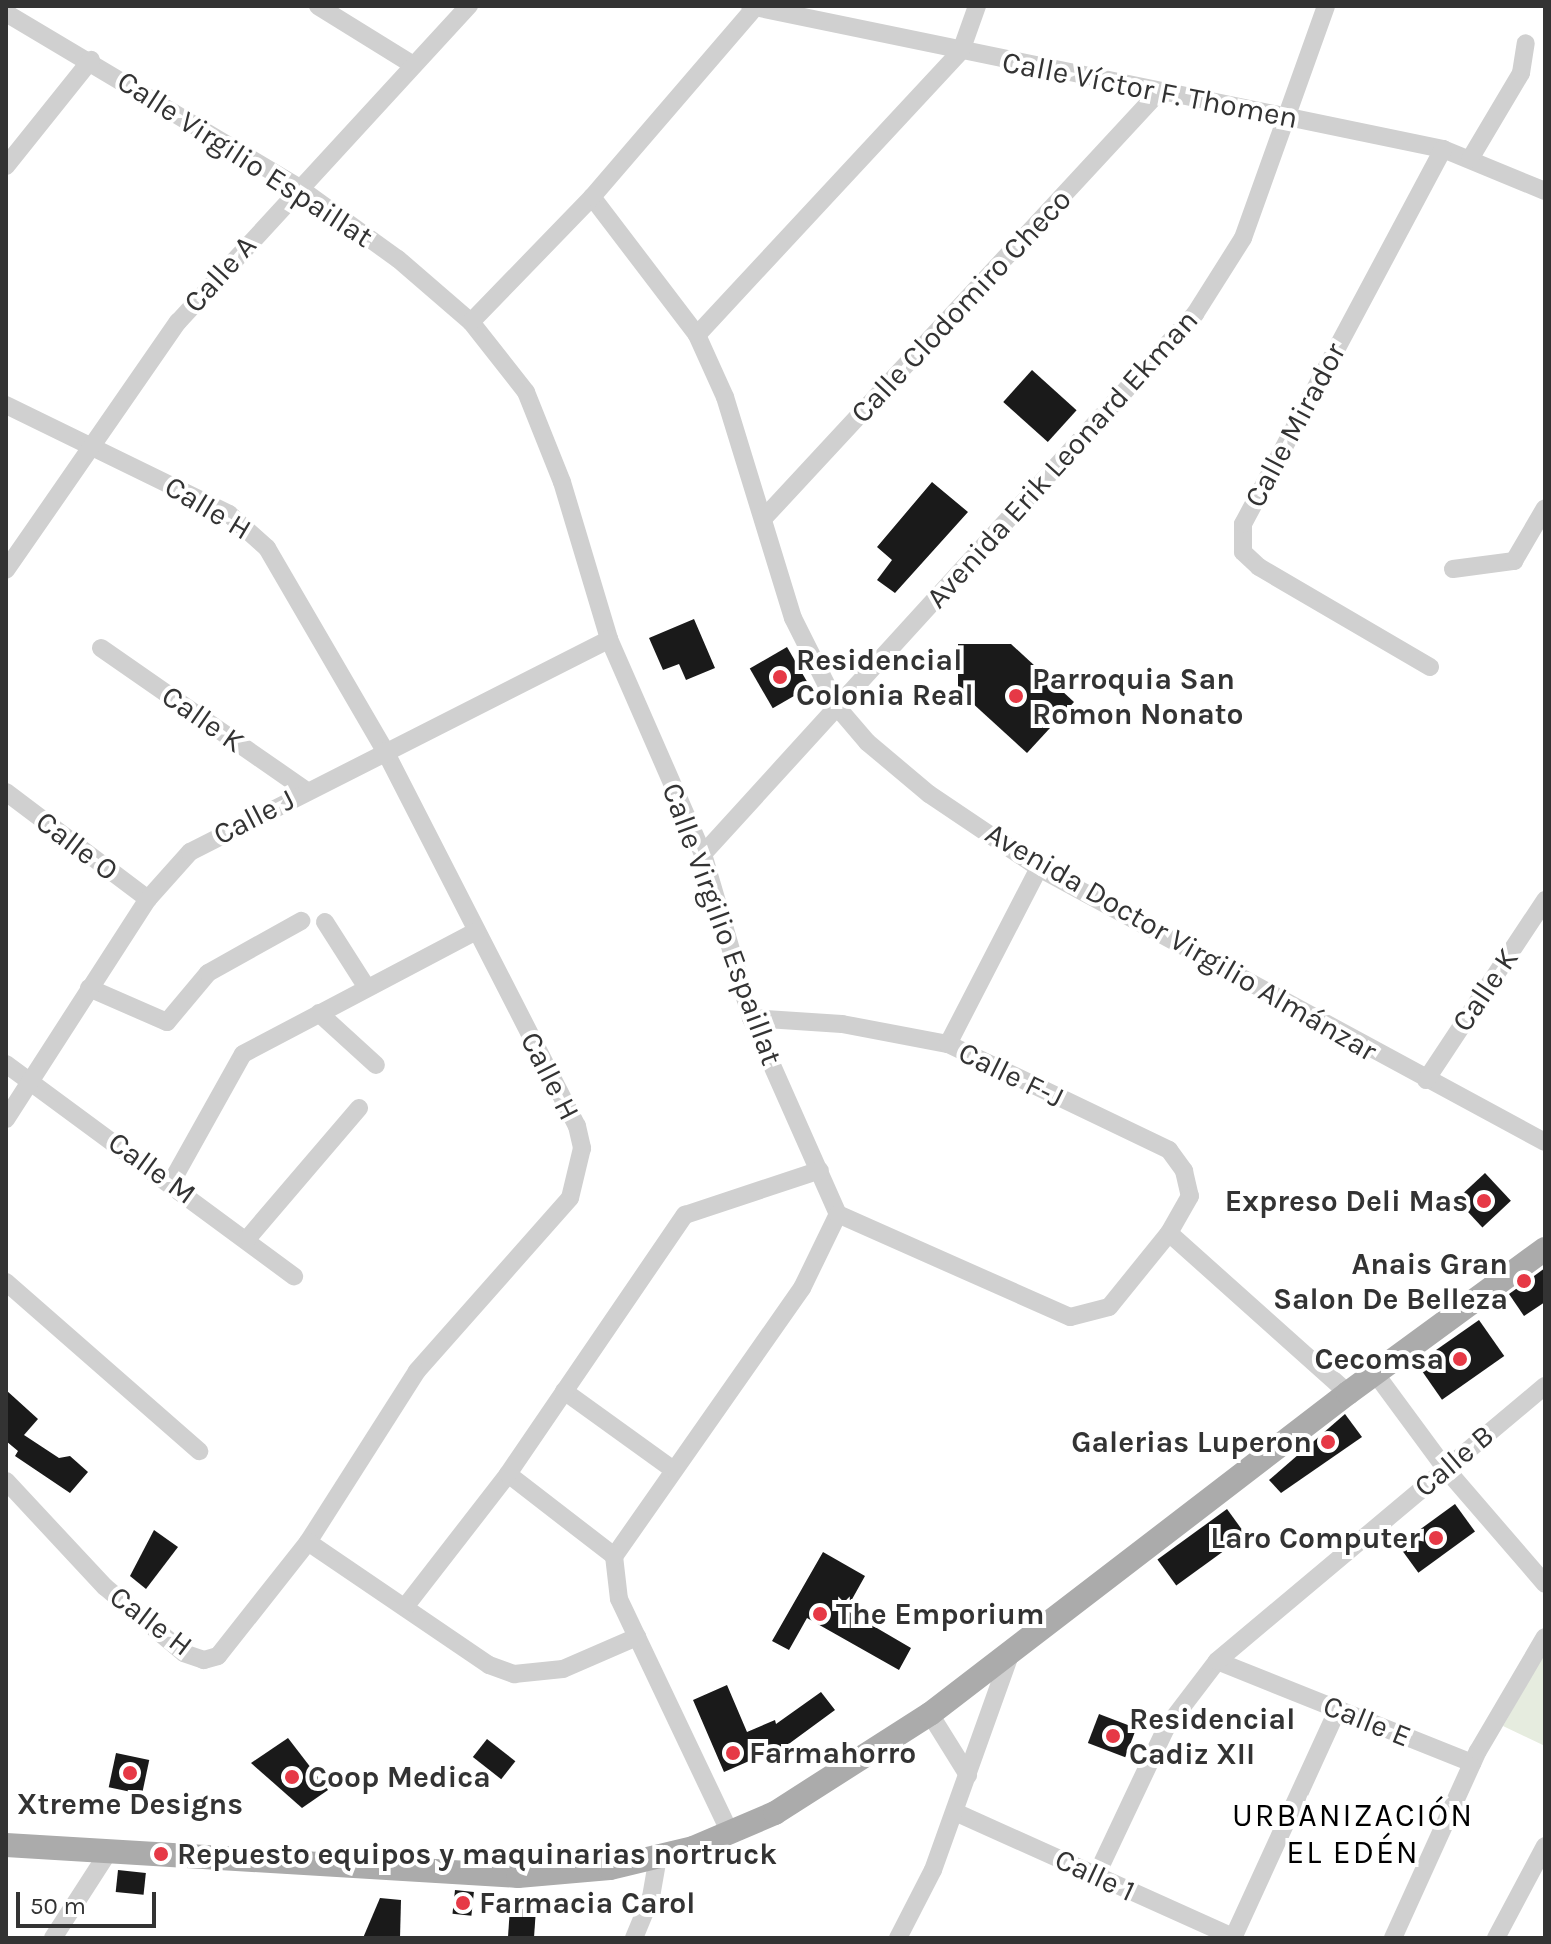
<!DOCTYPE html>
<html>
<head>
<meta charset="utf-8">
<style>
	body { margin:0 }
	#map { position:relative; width:1551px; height:1944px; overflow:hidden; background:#fff; font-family:Karla,sans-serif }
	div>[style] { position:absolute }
	.green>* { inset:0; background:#e6ecdf }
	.building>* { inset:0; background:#1a1a1a; transform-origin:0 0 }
	.minor>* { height:18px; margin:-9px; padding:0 9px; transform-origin:9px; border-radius:9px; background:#d0d0d0 }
	.major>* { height:24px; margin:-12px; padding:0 12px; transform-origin:12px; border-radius:12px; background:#ababab }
	.dots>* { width:22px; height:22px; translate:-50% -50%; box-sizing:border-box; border:4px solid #fff; border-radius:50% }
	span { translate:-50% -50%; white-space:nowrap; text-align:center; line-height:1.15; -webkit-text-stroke:8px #fff; paint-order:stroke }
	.street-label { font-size:30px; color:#333 }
	.poi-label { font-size:30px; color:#333; font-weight:700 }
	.left { translate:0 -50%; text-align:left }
	.right { translate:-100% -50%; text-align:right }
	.neighbourhood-label { font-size:32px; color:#000; letter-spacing:2px }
	.frame { position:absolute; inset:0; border:8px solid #333; pointer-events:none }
	.scale { position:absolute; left:16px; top:1892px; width:140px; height:36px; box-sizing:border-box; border:4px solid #333; border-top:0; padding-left:10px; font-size:24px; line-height:28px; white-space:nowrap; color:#333; -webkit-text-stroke:6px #fff; paint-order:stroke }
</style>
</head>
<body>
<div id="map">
	<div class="green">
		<div style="clip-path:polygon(1545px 1652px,1545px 1746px,1503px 1726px)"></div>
	</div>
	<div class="building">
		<div style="left:1032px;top:370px;width:60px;height:43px;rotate:42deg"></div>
		<div style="clip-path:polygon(932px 482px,968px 512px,895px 593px,877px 580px,892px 560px,877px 547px)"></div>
		<div style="clip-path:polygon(694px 619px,715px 668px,686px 680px,679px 664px,663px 670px,649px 638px)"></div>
		<div style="clip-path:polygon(958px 644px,1011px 644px,1074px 702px,1027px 753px,958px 690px)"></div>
		<div style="left:787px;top:647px;width:46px;height:43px;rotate:60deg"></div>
		<div style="left:1485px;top:1173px;width:38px;height:39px;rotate:47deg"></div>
		<div style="clip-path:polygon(1545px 1268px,1545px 1302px,1524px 1316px,1509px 1294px)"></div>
		<div style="left:1479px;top:1320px;width:44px;height:76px;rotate:55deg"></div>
		<div style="clip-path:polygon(6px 1390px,38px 1419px,24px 1435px,59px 1458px,70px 1456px,88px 1472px,70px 1493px,15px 1456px,18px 1451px,6px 1441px)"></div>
		<div style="clip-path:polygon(1345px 1414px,1362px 1437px,1281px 1493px,1269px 1480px)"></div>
		<div style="left:1455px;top:1504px;width:34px;height:70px;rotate:54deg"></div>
		<div style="left:1227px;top:1509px;width:32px;height:86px;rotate:54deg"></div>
		<div style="clip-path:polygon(154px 1530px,178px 1547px,146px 1589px,130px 1576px)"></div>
		<div style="clip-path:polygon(823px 1552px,865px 1576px,846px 1610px,911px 1648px,899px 1670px,807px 1618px,789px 1650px,772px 1641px)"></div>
		<div style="clip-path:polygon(727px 1685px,747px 1732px,775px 1720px,776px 1724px,821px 1692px,835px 1710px,790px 1743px,724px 1772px,693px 1700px)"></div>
		<div style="left:1099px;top:1714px;width:40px;height:31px;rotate:21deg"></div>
		<div style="clip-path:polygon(288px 1738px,328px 1790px,302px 1808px,251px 1763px)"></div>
		<div style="left:487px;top:1739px;width:36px;height:23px;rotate:38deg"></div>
		<div style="left:116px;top:1753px;width:34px;height:35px;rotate:12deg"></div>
		<div style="left:118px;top:1870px;width:28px;height:22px;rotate:6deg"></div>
		<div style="left:455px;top:1890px;width:19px;height:24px;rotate:6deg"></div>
		<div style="clip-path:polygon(380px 1898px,401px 1900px,400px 1938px,363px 1938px)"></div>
		<div style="left:510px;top:1908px;width:26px;height:30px;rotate:4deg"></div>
	</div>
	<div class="minor">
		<div style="left:318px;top:6px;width:112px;rotate:31.8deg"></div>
		<div style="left:750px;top:6px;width:708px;rotate:11.66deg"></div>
		<div style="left:1443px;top:149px;width:110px;rotate:22.4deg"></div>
		<div style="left:6px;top:13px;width:340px;rotate:30.8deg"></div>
		<div style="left:298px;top:187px;width:123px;rotate:35.8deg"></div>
		<div style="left:398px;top:259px;width:96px;rotate:40.8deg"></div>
		<div style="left:471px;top:322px;width:89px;rotate:51.8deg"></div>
		<div style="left:526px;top:392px;width:97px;rotate:68.2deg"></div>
		<div style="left:562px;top:482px;width:164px;rotate:73.3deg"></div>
		<div style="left:609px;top:639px;width:235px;rotate:66.4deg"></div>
		<div style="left:703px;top:854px;width:171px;rotate:73.7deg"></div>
		<div style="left:751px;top:1018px;width:214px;rotate:66.1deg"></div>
		<div style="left:838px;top:1214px;width:82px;rotate:115.9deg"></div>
		<div style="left:802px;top:1288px;width:327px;rotate:125deg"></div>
		<div style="left:614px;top:1556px;width:43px;rotate:83.4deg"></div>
		<div style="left:619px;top:1599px;width:259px;rotate:64.6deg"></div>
		<div style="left:1470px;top:159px;width:100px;rotate:-59.3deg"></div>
		<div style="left:1521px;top:73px;width:30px;rotate:-81deg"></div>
		<div style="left:6px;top:166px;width:136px;rotate:-51.3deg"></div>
		<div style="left:592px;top:197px;width:173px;rotate:52.7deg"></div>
		<div style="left:697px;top:335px;width:68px;rotate:65.7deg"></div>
		<div style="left:725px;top:397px;width:231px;rotate:72.9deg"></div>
		<div style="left:793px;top:618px;width:101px;rotate:63.4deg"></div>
		<div style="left:838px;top:708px;width:45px;rotate:49.5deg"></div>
		<div style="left:867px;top:742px;width:81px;rotate:40deg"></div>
		<div style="left:929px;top:794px;width:133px;rotate:33.9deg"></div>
		<div style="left:1039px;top:868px;width:575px;rotate:28.44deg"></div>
		<div style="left:471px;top:322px;width:174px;rotate:-45.9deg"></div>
		<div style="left:592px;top:197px;width:252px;rotate:-49.3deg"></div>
		<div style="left:697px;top:335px;width:388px;rotate:-47.1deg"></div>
		<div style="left:961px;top:51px;width:48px;rotate:-70.4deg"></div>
		<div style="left:6px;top:405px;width:248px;rotate:26deg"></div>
		<div style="left:229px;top:514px;width:51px;rotate:41.8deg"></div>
		<div style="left:267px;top:548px;width:235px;rotate:59.8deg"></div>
		<div style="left:385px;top:751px;width:421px;rotate:62.9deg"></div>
		<div style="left:577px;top:1126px;width:23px;rotate:77deg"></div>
		<div style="left:582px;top:1148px;width:51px;rotate:103.5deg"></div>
		<div style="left:570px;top:1198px;width:231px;rotate:131.5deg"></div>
		<div style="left:417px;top:1371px;width:203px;rotate:122.5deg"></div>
		<div style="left:308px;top:1542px;width:145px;rotate:128.3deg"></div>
		<div style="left:218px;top:1656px;width:15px;rotate:164deg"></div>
		<div style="left:204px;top:1660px;width:21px;rotate:-161deg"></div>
		<div style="left:184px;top:1653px;width:103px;rotate:-140.1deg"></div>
		<div style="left:105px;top:1587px;width:145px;rotate:-133deg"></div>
		<div style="left:763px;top:519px;width:581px;rotate:-47.16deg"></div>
		<div style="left:1453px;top:569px;width:62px;rotate:-7.5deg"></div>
		<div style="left:1514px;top:561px;width:61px;rotate:-59.7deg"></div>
		<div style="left:6px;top:570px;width:302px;rotate:-55.3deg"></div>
		<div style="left:178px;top:322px;width:430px;rotate:-47.4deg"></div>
		<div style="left:101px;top:648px;width:249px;rotate:34.8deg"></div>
		<div style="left:1430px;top:667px;width:198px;rotate:-149.7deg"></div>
		<div style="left:1259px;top:567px;width:22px;rotate:-137deg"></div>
		<div style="left:1243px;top:552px;width:28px;rotate:-90deg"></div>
		<div style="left:1243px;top:524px;width:425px;rotate:-61.9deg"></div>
		<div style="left:6px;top:792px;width:178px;rotate:37deg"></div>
		<div style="left:703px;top:854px;width:731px;rotate:-47.66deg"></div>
		<div style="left:1195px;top:314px;width:90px;rotate:-57.7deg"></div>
		<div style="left:1243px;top:238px;width:246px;rotate:-70.3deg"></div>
		<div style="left:325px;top:922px;width:78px;rotate:57.5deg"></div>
		<div style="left:89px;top:988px;width:85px;rotate:23.6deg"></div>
		<div style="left:167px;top:1022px;width:64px;rotate:-50.1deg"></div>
		<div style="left:208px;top:973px;width:107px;rotate:-29.2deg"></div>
		<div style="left:319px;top:1013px;width:77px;rotate:42.4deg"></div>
		<div style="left:751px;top:1018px;width:91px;rotate:3.8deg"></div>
		<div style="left:842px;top:1024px;width:108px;rotate:10.7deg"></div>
		<div style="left:948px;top:1044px;width:245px;rotate:25.6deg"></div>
		<div style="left:1169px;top:1150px;width:26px;rotate:54deg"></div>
		<div style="left:1184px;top:1171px;width:26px;rotate:77deg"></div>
		<div style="left:1190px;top:1196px;width:43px;rotate:119.6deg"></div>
		<div style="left:1169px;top:1233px;width:95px;rotate:129deg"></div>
		<div style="left:1109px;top:1307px;width:40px;rotate:165.6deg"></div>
		<div style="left:1070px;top:1317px;width:254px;rotate:-156.1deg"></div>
		<div style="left:948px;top:1044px;width:198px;rotate:-62.7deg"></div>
		<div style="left:6px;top:1064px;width:358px;rotate:36.4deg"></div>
		<div style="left:1426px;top:1080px;width:216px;rotate:-56.5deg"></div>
		<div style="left:6px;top:1119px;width:262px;rotate:-57.2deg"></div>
		<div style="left:148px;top:899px;width:63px;rotate:-48.2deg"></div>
		<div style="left:190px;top:852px;width:470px;rotate:-26.9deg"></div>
		<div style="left:172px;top:1181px;width:145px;rotate:-60.8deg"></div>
		<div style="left:243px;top:1054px;width:263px;rotate:-27.8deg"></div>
		<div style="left:1169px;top:1233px;width:240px;rotate:41.8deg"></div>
		<div style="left:248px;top:1238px;width:171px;rotate:-49.5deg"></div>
		<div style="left:6px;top:1282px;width:257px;rotate:41.2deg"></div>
		<div style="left:1375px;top:1373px;width:118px;rotate:53.6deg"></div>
		<div style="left:1445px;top:1468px;width:153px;rotate:49.2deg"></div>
		<div style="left:564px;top:1391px;width:133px;rotate:35.8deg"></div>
		<div style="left:508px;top:1474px;width:134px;rotate:37.7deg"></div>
		<div style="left:308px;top:1542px;width:219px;rotate:34.2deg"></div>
		<div style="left:489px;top:1665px;width:27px;rotate:20deg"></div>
		<div style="left:514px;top:1674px;width:49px;rotate:-5.8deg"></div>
		<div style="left:563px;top:1669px;width:81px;rotate:-23.4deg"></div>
		<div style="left:405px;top:1607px;width:168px;rotate:-52.2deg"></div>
		<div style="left:508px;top:1474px;width:314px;rotate:-55.7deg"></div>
		<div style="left:685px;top:1215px;width:142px;rotate:-18.4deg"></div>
		<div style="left:1217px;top:1661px;width:275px;rotate:21.8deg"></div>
		<div style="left:930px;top:1714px;width:72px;rotate:58.1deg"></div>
		<div style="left:955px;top:1812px;width:307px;rotate:24.2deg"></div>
		<div style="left:1096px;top:1876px;width:164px;rotate:-64.7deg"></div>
		<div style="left:1166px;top:1728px;width:84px;rotate:-52.7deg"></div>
		<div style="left:1217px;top:1661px;width:428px;rotate:-40deg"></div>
		<div style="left:53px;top:1938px;width:103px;rotate:-57.2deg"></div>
		<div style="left:634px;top:1938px;width:44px;rotate:-67.5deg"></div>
		<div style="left:651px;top:1897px;width:41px;rotate:-80.1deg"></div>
		<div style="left:898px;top:1938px;width:76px;rotate:-62.8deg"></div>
		<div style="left:933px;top:1870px;width:228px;rotate:-70.3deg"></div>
		<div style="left:1233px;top:1938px;width:252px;rotate:-65.4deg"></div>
		<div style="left:1393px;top:1938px;width:205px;rotate:-65.6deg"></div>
		<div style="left:1478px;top:1751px;width:132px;rotate:-59.6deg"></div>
		<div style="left:1496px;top:1938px;width:104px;rotate:-62deg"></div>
	</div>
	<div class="major">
		<div style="left:6px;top:1845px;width:513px;rotate:3.46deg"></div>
		<div style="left:518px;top:1876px;width:92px;rotate:-5deg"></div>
		<div style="left:610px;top:1868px;width:85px;rotate:-13.5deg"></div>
		<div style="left:693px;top:1848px;width:89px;rotate:-23.1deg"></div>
		<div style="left:775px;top:1813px;width:184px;rotate:-32.6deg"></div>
		<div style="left:930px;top:1714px;width:527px;rotate:-37.52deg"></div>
		<div style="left:1348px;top:1393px;width:244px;rotate:-36.2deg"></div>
	</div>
	<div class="dots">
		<div style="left:780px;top:677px;background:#e63946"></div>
		<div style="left:1016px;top:696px;background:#e63946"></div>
		<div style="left:1484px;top:1201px;background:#e63946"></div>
		<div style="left:1524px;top:1281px;background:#e63946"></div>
		<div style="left:1460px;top:1359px;background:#e63946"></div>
		<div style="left:1328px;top:1442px;background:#e63946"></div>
		<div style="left:1436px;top:1538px;background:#e63946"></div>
		<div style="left:820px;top:1614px;background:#e63946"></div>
		<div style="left:1113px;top:1736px;background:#e63946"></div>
		<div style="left:733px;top:1753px;background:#e63946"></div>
		<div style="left:130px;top:1773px;background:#e63946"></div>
		<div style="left:292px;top:1777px;background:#e63946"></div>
		<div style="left:161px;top:1854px;background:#e63946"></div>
		<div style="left:463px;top:1903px;background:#e63946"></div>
	</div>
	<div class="street-label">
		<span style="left:1150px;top:90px;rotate:11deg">Calle Víctor F. Thomen</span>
		<span style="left:245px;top:159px;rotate:33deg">Calle Virgilio Espaillat</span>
		<span style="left:220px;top:274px;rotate:-48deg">Calle A</span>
		<span style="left:961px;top:306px;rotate:-47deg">Calle Clodomiro Checo</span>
		<span style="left:1295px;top:425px;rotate:-62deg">Calle Mirador</span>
		<span style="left:1062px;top:459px;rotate:-48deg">Avenida Erik Leonard Ekman</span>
		<span style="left:208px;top:508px;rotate:31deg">Calle H</span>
		<span style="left:203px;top:719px;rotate:35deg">Calle K</span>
		<span style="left:254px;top:817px;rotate:-27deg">Calle J</span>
		<span style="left:77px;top:846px;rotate:37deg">Calle O</span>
		<span style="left:722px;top:924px;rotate:70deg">Calle Virgilio Espaillat</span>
		<span style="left:1181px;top:942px;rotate:30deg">Avenida Doctor Virgilio Almánzar</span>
		<span style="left:1485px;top:990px;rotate:-56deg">Calle K</span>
		<span style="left:1011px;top:1075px;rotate:26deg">Calle F-J</span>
		<span style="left:550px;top:1076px;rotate:63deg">Calle H</span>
		<span style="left:152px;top:1168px;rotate:36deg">Calle M</span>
		<span style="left:1454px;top:1461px;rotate:-40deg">Calle B</span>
		<span style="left:151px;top:1621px;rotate:37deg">Calle H</span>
		<span style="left:1367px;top:1721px;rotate:22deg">Calle E</span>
		<span style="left:1095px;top:1875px;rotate:25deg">Calle 1</span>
	</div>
	<div class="poi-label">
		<span class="left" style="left:796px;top:677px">Residencial<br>Colonia Real</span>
		<span class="left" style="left:1032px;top:696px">Parroquia San<br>Romon Nonato</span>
		<span class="right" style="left:1468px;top:1201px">Expreso Deli Mas</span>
		<span class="right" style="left:1508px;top:1281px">Anais Gran<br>Salon De Belleza</span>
		<span class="right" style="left:1444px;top:1359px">Cecomsa</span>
		<span class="right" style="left:1312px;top:1442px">Galerias Luperon</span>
		<span class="right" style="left:1420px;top:1538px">Laro Computer</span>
		<span class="left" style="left:836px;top:1614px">The Emporium</span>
		<span class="left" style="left:1129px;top:1736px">Residencial<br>Cadiz XII</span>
		<span class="left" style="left:749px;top:1753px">Farmahorro</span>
		<span class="left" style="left:308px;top:1777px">Coop Medica</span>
		<span style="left:130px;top:1804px">Xtreme Designs</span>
		<span class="left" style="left:177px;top:1854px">Repuesto equipos y maquinarias nortruck</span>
		<span class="left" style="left:479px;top:1903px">Farmacia Carol</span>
	</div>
	<div class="neighbourhood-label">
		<span style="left:1353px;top:1835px">URBANIZACIÓN<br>EL EDÉN</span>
	</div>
	<div class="frame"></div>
	<div class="scale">50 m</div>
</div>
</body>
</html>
